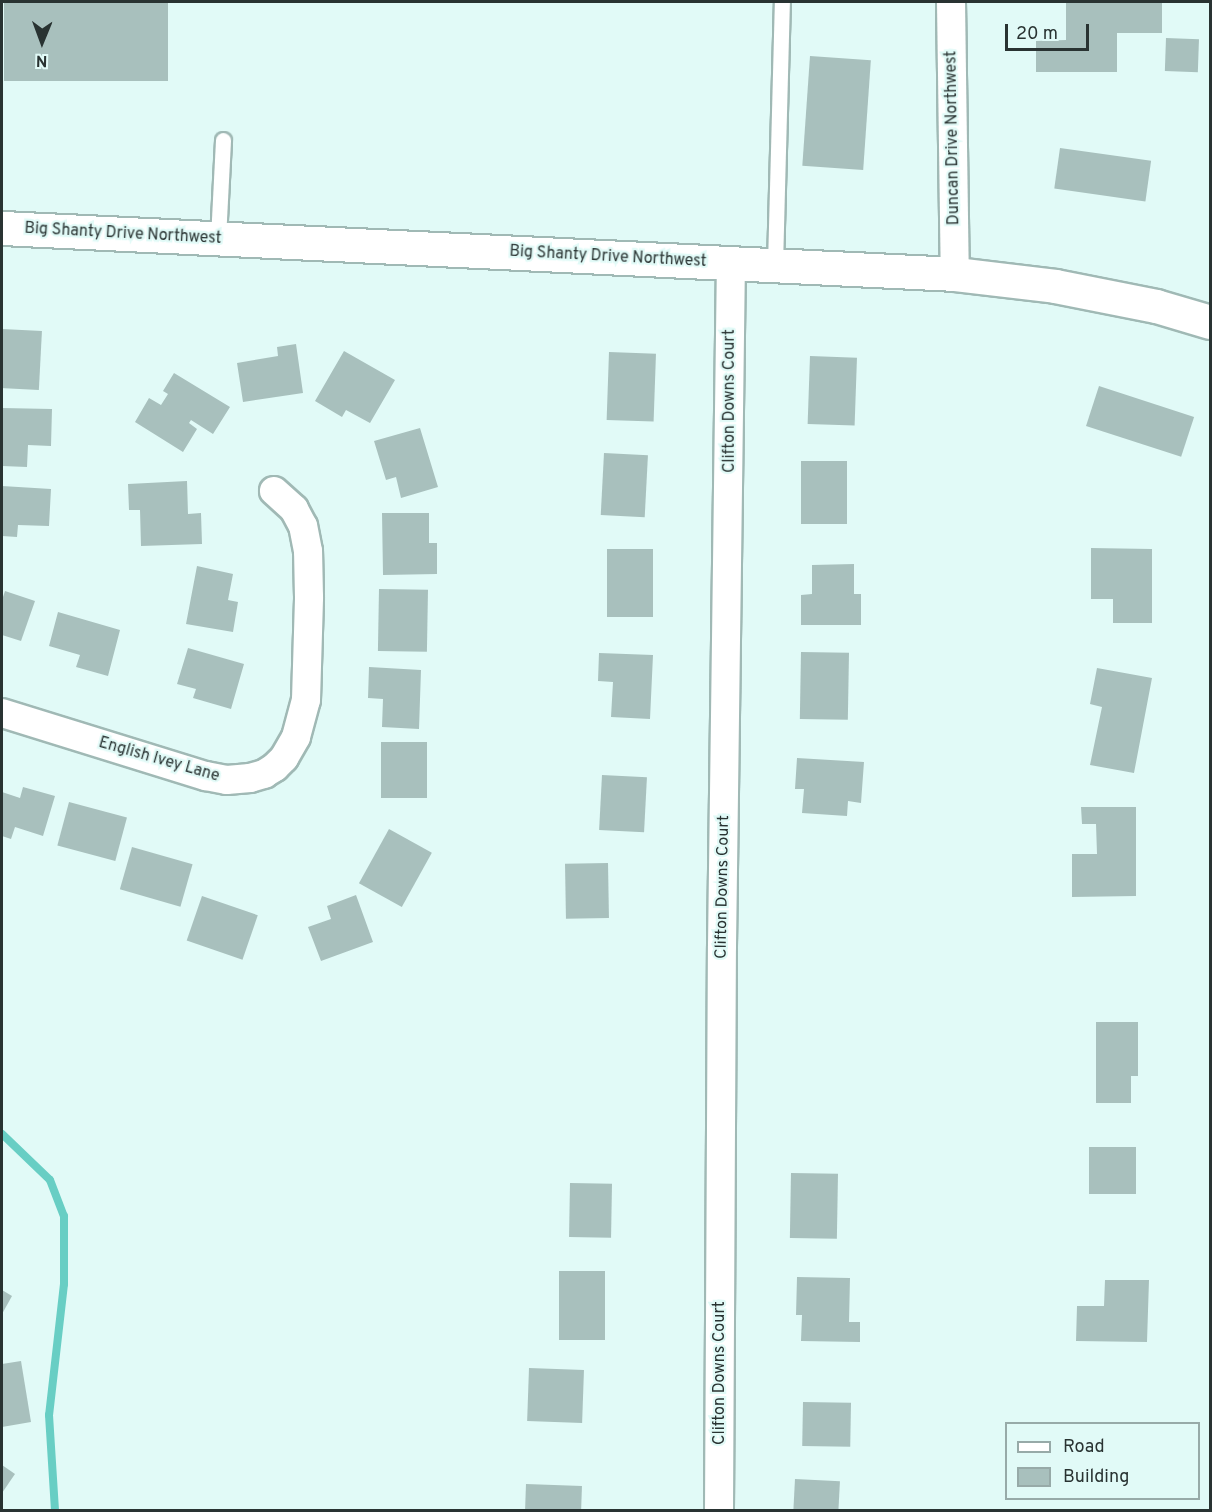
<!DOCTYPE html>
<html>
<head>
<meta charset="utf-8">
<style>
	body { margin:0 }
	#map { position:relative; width:1212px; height:1512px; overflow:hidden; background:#e1faf7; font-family:Overpass,sans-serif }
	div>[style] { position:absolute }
	.stream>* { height:8px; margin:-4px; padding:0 4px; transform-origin:4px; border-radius:4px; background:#68cec4 }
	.building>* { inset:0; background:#a8c0bd; transform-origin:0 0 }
	.roads { filter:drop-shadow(2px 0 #a0b9b5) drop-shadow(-2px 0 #a0b9b5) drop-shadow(0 2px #a0b9b5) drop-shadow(0 -2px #a0b9b5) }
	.service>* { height:15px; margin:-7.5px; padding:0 7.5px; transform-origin:7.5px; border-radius:7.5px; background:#fff }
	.minor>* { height:28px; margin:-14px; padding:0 14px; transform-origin:14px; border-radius:14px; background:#fff }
	.tertiary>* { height:33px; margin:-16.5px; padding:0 16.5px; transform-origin:16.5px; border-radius:16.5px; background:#fff }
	span { translate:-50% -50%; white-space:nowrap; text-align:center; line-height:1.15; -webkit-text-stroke:4.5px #e1faf7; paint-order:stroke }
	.street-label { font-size:16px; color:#293332 }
	.frame { position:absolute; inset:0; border:3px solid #293332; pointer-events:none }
	.legend { position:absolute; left:1005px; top:1422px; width:195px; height:78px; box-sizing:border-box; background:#e1faf7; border:2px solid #97aaa8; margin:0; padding:8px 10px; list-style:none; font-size:18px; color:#293332 }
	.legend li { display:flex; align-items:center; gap:12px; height:30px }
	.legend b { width:30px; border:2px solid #97aaa8 }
	.north { position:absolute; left:12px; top:12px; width:60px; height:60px; -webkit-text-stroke:4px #e1faf7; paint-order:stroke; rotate:181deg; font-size:16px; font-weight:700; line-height:24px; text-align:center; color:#293332 }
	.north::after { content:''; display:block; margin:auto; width:21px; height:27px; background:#293332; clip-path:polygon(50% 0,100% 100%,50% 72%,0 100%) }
	.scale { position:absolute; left:1005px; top:24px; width:84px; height:27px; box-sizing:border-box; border:3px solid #293332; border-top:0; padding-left:8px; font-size:18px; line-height:21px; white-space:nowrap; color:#293332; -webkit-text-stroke:4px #e1faf7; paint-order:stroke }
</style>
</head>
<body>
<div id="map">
	<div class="stream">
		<div style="left:2px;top:1134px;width:66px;rotate:43.8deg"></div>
		<div style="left:50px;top:1180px;width:39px;rotate:69deg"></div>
		<div style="left:64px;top:1216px;width:68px;rotate:90deg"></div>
		<div style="left:64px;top:1284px;width:132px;rotate:96.5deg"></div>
		<div style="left:49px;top:1415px;width:95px;rotate:86.4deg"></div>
	</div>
	<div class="building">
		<div style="left:4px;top:2px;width:164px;height:79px"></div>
		<div style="clip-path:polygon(1066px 2px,1162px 2px,1162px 33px,1117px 33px,1117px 72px,1036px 72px,1036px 41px,1066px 40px)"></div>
		<div style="left:1166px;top:38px;width:33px;height:33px;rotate:2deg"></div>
		<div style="left:810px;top:56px;width:61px;height:110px;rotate:4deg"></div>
		<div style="left:1060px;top:148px;width:92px;height:41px;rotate:8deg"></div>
		<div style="left:2px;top:329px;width:40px;height:59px;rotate:3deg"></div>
		<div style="clip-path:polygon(296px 344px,303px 393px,243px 402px,237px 363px,278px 356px,277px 347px)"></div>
		<div style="clip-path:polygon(344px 351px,395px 380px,370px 423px,346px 410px,342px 417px,315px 401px)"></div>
		<div style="left:609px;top:352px;width:47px;height:68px;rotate:2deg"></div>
		<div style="left:810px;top:356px;width:47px;height:68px;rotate:2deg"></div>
		<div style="clip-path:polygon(174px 373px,230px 407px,213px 434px,191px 420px,189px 423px,197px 429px,183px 452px,135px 422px,149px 398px,161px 405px,168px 394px,163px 391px)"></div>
		<div style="left:1099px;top:386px;width:100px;height:42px;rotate:18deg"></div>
		<div style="clip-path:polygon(2px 408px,52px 409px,51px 446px,28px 445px,27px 467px,2px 466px)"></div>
		<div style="clip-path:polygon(420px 428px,438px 487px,401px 498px,396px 477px,386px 480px,374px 441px)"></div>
		<div style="left:604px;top:453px;width:44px;height:62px;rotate:3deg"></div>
		<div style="left:801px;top:461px;width:46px;height:63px"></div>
		<div style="clip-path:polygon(187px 481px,188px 514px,201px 513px,202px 544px,141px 546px,140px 510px,129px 510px,128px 484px)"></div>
		<div style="clip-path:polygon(2px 486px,51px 489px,49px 526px,18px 525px,17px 537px,2px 536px)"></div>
		<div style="clip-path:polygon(382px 513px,429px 513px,429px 543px,437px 543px,437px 574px,383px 575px)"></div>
		<div style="clip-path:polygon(1091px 548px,1152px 549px,1152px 623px,1113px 623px,1113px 599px,1091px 599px)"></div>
		<div style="left:607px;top:549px;width:46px;height:68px"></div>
		<div style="clip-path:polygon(854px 564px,854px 594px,861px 594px,861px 625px,801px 625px,801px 595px,812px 594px,812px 565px)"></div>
		<div style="clip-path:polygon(197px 566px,233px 574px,228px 600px,238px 602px,233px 632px,186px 624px)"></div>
		<div style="left:379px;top:589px;width:49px;height:62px;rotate:1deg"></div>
		<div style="clip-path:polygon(5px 591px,35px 601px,21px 641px,2px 635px,2px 600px)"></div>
		<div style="clip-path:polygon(58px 612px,120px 630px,108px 676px,76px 667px,80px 655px,49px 646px)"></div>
		<div style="clip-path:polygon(188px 648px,244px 664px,231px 709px,193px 698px,196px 689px,177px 684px)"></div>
		<div style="left:801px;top:652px;width:48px;height:67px;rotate:1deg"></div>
		<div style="clip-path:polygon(599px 653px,653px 655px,650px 719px,611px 717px,613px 682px,598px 681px)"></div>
		<div style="clip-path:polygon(369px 667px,421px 670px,419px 729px,382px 727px,383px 699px,368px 698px)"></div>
		<div style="clip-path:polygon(1097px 668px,1152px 678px,1134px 773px,1090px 765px,1102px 707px,1090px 704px)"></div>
		<div style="left:381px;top:742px;width:46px;height:56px"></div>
		<div style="clip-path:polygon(797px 758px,864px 762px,861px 803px,848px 801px,847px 816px,802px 813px,804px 789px,795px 789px)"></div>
		<div style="left:602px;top:775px;width:45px;height:55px;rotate:3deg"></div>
		<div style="clip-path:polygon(23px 787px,55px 796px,43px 836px,15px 827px,11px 839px,2px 836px,2px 792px,20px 798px)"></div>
		<div style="left:69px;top:802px;width:60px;height:45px;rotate:15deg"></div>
		<div style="clip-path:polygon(1081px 807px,1136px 807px,1136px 896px,1072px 897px,1072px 854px,1097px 854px,1096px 824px,1082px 824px)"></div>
		<div style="left:389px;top:829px;width:49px;height:62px;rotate:29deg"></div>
		<div style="left:132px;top:847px;width:63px;height:44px;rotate:16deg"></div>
		<div style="left:608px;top:863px;width:55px;height:43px;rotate:89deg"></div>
		<div style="clip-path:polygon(356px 895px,373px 942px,321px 961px,308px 927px,331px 919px,327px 906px)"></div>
		<div style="left:202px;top:896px;width:59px;height:47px;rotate:19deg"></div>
		<div style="clip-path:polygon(1096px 1022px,1138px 1022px,1138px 1076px,1131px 1076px,1131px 1103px,1096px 1103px)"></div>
		<div style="left:1089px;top:1147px;width:47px;height:47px"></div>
		<div style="left:791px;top:1173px;width:47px;height:65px;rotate:1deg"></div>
		<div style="left:570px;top:1183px;width:42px;height:54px;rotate:1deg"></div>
		<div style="left:559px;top:1271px;width:46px;height:69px"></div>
		<div style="clip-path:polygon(797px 1277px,850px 1278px,849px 1322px,860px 1322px,860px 1342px,801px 1341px,802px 1315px,796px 1315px)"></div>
		<div style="clip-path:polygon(1105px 1280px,1149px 1280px,1147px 1342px,1076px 1341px,1077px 1306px,1104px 1306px)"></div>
		<div style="clip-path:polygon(2px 1290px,12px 1296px,2px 1314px)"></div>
		<div style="clip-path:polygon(21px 1361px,31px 1422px,2px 1427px,2px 1364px)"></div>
		<div style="left:529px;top:1368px;width:55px;height:53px;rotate:2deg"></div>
		<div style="left:803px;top:1402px;width:48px;height:44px;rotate:1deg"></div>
		<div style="clip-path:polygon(2px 1465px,15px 1474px,2px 1493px)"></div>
		<div style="left:795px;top:1479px;width:45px;height:31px;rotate:3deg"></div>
		<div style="left:526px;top:1484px;width:56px;height:26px;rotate:2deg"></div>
	</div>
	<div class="roads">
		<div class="service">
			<div style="left:218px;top:239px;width:99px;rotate:-87.1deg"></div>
			<div style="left:775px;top:265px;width:263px;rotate:-88.5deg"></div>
		</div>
		<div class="minor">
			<div style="left:951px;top:2px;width:272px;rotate:89.2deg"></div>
			<div style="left:2px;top:713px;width:214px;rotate:17.2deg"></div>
			<div style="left:206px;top:776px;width:21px;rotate:11deg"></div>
			<div style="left:227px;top:780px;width:23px;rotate:-5deg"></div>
			<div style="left:250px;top:778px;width:15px;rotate:-16deg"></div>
			<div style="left:264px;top:774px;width:13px;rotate:-32deg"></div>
			<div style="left:275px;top:767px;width:13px;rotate:-45deg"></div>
			<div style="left:284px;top:758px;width:24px;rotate:-60deg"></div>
			<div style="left:296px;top:737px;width:38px;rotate:-75deg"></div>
			<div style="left:306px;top:700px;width:103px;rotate:-88.3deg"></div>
			<div style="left:309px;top:597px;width:46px;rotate:-91.2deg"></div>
			<div style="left:308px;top:551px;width:25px;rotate:-101deg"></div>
			<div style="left:303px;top:526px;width:19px;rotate:-118deg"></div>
			<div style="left:294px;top:509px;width:27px;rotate:-138deg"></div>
			<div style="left:719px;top:1510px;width:564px;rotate:-89.7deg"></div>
			<div style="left:722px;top:946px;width:683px;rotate:-89.25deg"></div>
		</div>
		<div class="tertiary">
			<div style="left:2px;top:228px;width:954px;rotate:2.76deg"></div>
			<div style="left:955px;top:274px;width:101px;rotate:6.8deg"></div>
			<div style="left:1055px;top:286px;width:103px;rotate:11.2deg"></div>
			<div style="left:1156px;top:306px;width:56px;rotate:16.5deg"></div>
		</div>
	</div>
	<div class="street-label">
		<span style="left:953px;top:138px;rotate:-91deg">Duncan Drive Northwest</span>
		<span style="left:123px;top:234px;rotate:3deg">Big Shanty Drive Northwest</span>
		<span style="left:608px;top:257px;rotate:3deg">Big Shanty Drive Northwest</span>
		<span style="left:730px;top:401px;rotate:-90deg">Clifton Downs Court</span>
		<span style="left:159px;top:760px;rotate:16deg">English Ivey Lane</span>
		<span style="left:723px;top:887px;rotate:-89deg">Clifton Downs Court</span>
		<span style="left:720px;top:1373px;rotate:-90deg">Clifton Downs Court</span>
	</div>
	<div class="frame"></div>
	<ul class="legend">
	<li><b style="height:8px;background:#fff"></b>Road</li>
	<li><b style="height:16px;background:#a8c0bd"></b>Building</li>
	</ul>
	<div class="north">N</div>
	<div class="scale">20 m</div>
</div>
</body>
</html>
